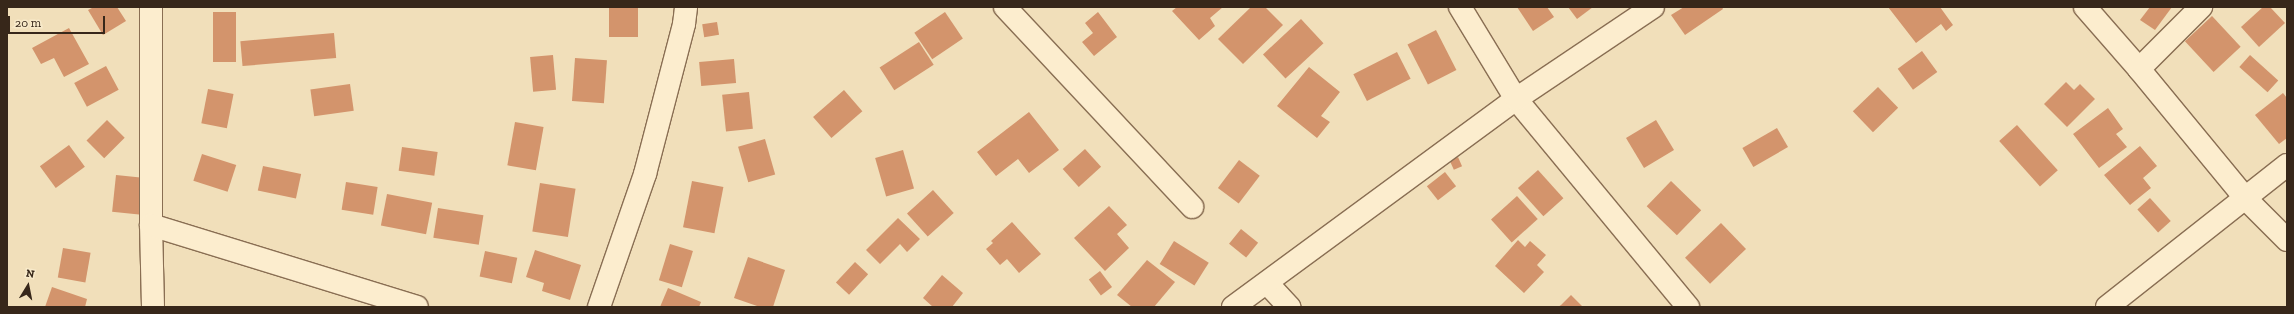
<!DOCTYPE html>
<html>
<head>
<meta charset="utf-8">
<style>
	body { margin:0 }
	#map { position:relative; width:2294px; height:314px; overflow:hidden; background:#f1dfba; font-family:"Zilla Slab",serif }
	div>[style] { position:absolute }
	.building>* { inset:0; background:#d3946c; transform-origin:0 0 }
	.roads { filter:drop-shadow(1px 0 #896e53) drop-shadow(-1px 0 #896e53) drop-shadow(0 1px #896e53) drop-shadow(0 -1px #896e53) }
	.minor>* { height:22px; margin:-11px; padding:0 11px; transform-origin:11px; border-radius:11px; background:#fcedce }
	span { translate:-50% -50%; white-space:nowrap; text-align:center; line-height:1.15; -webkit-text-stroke:3px #f8eaca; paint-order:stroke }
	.frame { position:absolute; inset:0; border:8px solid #37271a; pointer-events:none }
	.north { position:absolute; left:8px; top:266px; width:40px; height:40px; -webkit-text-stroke:3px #f8eaca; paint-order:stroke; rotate:10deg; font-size:11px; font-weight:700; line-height:16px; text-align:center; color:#37271a }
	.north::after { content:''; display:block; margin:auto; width:14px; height:18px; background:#37271a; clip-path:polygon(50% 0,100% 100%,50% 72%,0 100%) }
	.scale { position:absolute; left:8px; top:16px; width:97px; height:18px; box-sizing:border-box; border:2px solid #37271a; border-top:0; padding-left:5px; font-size:12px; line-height:14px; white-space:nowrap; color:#37271a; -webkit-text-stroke:3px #f8eaca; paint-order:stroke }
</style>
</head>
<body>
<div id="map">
	<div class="building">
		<div style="clip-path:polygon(94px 7px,117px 7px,126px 21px,103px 35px,88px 10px)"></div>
		<div style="left:609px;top:7px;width:29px;height:30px"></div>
		<div style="clip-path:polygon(1177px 7px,1223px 7px,1210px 18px,1215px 26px,1199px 40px,1172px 11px)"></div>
		<div style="clip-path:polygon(1251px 7px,1265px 7px,1283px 25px,1243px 64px,1218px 39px)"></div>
		<div style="clip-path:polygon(1517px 7px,1547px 7px,1554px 17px,1533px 31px)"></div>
		<div style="clip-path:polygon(1568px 7px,1593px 7px,1577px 19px)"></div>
		<div style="clip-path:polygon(1684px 7px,1722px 7px,1723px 9px,1685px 35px,1671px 15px)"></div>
		<div style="clip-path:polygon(1888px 7px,1940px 7px,1953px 25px,1946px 31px,1941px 24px,1916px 43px)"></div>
		<div style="clip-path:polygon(2150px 7px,2172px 7px,2155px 30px,2140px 20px)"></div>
		<div style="clip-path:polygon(2263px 7px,2270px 7px,2285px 23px,2259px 47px,2241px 27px)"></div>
		<div style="left:213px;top:12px;width:23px;height:50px"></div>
		<div style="left:945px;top:12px;width:32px;height:37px;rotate:56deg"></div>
		<div style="clip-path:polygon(1098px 12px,1117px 37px,1094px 56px,1082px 42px,1093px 33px,1085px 23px)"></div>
		<div style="left:2212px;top:16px;width:42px;height:37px;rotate:47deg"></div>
		<div style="left:1301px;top:19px;width:33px;height:52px;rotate:47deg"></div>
		<div style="left:717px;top:22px;width:13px;height:15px;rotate:81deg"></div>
		<div style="clip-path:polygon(69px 28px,89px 64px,64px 77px,54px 58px,41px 64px,32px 48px)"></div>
		<div style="left:1436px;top:30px;width:45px;height:32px;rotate:63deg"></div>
		<div style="left:334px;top:33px;width:25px;height:94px;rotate:85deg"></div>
		<div style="left:919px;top:42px;width:27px;height:47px;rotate:57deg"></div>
		<div style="left:1922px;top:51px;width:26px;height:30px;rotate:54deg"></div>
		<div style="left:1397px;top:52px;width:30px;height:49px;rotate:63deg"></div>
		<div style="left:553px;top:55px;width:35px;height:23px;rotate:85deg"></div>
		<div style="left:2250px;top:55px;width:38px;height:16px;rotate:42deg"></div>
		<div style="left:575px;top:58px;width:32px;height:43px;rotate:4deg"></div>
		<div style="left:734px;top:59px;width:24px;height:35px;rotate:85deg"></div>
		<div style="left:106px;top:66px;width:27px;height:36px;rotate:62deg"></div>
		<div style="clip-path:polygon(1309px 67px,1340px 92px,1321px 116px,1330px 122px,1317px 138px,1277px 106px)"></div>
		<div style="clip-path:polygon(2066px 82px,2074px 90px,2080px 84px,2095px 99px,2067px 127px,2044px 104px)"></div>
		<div style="left:350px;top:84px;width:27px;height:40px;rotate:82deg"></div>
		<div style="left:1878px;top:87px;width:29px;height:35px;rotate:46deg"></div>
		<div style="left:208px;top:89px;width:26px;height:35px;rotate:11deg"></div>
		<div style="left:844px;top:90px;width:28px;height:41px;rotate:49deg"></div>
		<div style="left:749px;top:92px;width:37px;height:27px;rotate:84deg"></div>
		<div style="clip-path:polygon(2283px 93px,2287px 98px,2287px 138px,2279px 144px,2255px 115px)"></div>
		<div style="clip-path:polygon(2108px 108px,2123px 129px,2116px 134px,2127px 147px,2099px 168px,2073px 134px)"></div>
		<div style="clip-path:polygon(1029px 112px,1059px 150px,1029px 173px,1018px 159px,996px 176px,977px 152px)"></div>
		<div style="left:107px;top:120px;width:25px;height:29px;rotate:45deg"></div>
		<div style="left:1656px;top:120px;width:35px;height:35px;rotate:59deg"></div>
		<div style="left:515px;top:122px;width:29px;height:44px;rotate:10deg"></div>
		<div style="left:2017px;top:125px;width:61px;height:24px;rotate:48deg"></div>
		<div style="left:1777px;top:128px;width:22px;height:40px;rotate:60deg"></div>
		<div style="left:765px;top:139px;width:37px;height:28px;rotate:74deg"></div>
		<div style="left:69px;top:145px;width:27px;height:36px;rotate:54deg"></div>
		<div style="clip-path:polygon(2140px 146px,2157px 166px,2143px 178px,2151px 188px,2130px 205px,2104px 175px)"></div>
		<div style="left:402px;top:147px;width:36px;height:24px;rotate:8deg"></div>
		<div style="left:1085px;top:149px;width:24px;height:30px;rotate:48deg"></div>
		<div style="left:903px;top:150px;width:40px;height:29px;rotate:74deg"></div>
		<div style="left:202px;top:154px;width:36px;height:28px;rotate:18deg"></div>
		<div style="left:1458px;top:157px;width:10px;height:9px;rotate:66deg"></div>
		<div style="left:1239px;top:160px;width:26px;height:35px;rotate:37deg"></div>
		<div style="left:263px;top:166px;width:39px;height:25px;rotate:12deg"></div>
		<div style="left:1538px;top:170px;width:38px;height:27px;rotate:48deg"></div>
		<div style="left:1445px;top:172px;width:18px;height:23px;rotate:52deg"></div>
		<div style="left:116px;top:175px;width:27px;height:37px;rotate:6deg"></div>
		<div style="left:692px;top:181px;width:32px;height:47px;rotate:11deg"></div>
		<div style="left:1671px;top:181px;width:42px;height:35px;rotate:44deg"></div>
		<div style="left:346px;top:182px;width:32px;height:28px;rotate:9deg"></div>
		<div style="left:540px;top:183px;width:36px;height:49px;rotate:9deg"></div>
		<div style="left:933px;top:190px;width:31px;height:35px;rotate:48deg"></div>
		<div style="left:387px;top:194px;width:46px;height:32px;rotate:11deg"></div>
		<div style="left:1517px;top:196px;width:31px;height:35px;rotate:48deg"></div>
		<div style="left:2150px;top:198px;width:31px;height:17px;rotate:48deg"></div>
		<div style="clip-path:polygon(1109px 206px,1127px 225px,1117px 234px,1129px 248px,1105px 271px,1074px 238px)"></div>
		<div style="left:438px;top:208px;width:46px;height:30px;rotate:9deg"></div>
		<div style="clip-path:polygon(898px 218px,920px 239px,907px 252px,900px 244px,880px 264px,866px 250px)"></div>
		<div style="clip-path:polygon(1012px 222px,1041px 254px,1019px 273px,1007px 259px,1000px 265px,986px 249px,993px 243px,991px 241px)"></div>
		<div style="left:1721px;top:223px;width:36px;height:50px;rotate:46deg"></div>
		<div style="left:1241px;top:229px;width:22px;height:19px;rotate:39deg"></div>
		<div style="clip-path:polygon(1518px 240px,1525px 247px,1530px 241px,1546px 255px,1537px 265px,1544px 272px,1524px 293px,1495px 266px)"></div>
		<div style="left:1174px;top:241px;width:41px;height:27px;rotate:32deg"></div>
		<div style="left:670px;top:244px;width:24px;height:38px;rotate:17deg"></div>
		<div style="left:63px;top:248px;width:28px;height:30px;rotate:10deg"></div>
		<div style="clip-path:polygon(535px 250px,581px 265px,570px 300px,542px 291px,544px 283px,526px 277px)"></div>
		<div style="left:485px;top:251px;width:33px;height:26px;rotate:12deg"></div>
		<div style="clip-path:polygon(748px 257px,785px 270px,773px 307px,760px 307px,734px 298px)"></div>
		<div style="clip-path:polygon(1147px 260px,1175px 282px,1154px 307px,1132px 307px,1117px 295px)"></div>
		<div style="left:855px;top:262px;width:18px;height:28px;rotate:43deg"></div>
		<div style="left:1100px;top:271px;width:20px;height:14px;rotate:53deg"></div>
		<div style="clip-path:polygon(942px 275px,963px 293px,952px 307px,933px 307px,923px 298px)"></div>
		<div style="clip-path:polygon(52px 287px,87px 299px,85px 307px,45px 307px)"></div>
		<div style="clip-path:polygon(668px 288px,701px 302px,699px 307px,660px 307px)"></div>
		<div style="clip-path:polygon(1571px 295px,1583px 307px,1558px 307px,1561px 305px)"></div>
	</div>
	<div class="roads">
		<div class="minor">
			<div style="left:151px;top:7px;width:218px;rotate:90deg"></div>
			<div style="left:151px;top:225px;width:82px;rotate:88.6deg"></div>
			<div style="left:1005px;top:7px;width:274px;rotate:46.9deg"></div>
			<div style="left:1460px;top:7px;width:108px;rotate:58.7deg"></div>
			<div style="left:1516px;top:99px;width:270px;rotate:50.4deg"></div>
			<div style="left:2085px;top:7px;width:82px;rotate:48.9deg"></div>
			<div style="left:2139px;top:69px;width:168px;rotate:50.5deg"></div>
			<div style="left:2246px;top:199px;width:58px;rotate:45deg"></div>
			<div style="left:2139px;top:69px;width:88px;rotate:-45deg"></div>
			<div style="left:151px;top:225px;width:278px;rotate:17.1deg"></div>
			<div style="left:1267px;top:283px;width:33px;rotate:47deg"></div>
			<div style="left:599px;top:307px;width:141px;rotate:-70.9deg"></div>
			<div style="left:645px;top:174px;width:155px;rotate:-75.4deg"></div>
			<div style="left:684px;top:24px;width:17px;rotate:-83deg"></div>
			<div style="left:1233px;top:307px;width:351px;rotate:-36.3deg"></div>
			<div style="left:1516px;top:99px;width:165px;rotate:-33.9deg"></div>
			<div style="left:2107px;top:307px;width:229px;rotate:-38.3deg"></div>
		</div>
	</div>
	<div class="frame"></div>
	<div class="north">N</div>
	<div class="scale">20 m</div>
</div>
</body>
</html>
